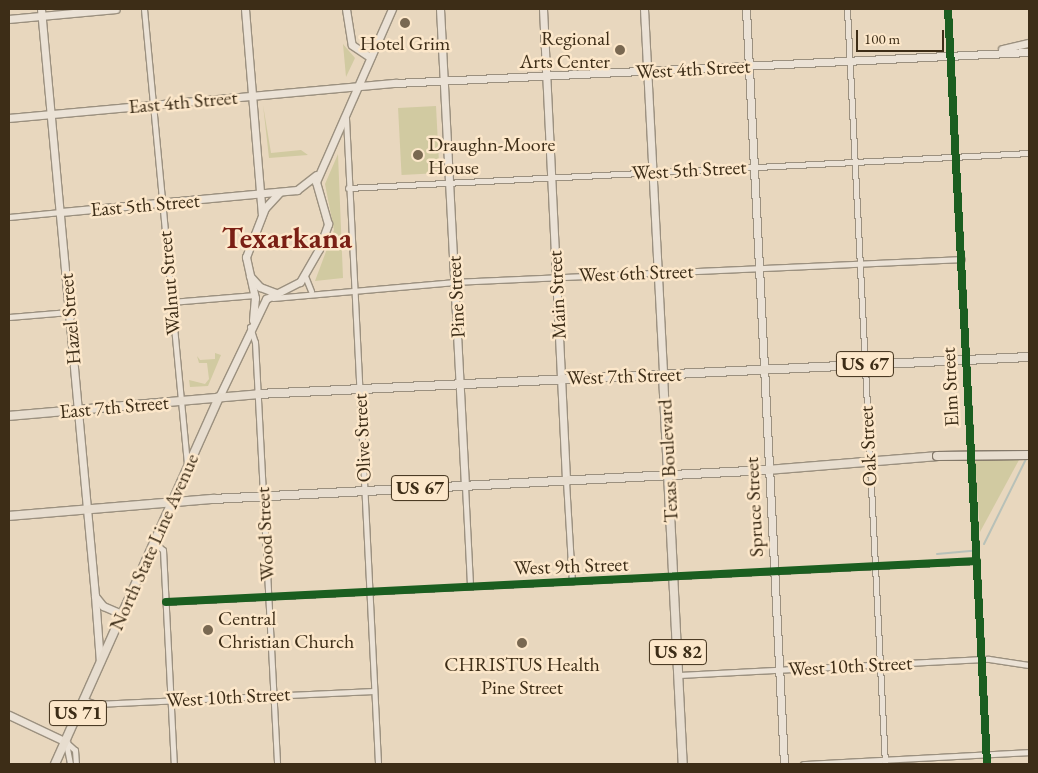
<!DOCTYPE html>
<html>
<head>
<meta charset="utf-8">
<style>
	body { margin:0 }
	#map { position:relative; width:1038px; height:773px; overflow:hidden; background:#e8d7be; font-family:"EB Garamond",serif }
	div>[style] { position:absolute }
	.green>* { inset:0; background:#d1caa1; transform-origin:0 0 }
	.stream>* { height:2px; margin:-1px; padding:0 1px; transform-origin:1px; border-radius:1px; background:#b8c1b8 }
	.roads { filter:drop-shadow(1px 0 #9b907f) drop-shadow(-1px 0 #9b907f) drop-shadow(0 1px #9b907f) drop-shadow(0 -1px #9b907f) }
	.street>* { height:5px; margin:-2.5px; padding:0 2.5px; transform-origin:2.5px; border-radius:2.5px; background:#ebe2d6 }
	.secondary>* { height:7px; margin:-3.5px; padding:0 3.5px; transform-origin:3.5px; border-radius:3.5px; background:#ebe2d6 }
	.primary>* { height:8px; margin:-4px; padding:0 4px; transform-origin:4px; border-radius:4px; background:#e7ddcf }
	.bridges { filter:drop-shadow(1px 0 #837869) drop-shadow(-1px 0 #837869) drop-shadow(0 1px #837869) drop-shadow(0 -1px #837869) }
	.primary-bridge>* { height:8px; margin:-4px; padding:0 4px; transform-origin:4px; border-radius:4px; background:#e7ddcf }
	.cycleway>* { height:8px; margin:-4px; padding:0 4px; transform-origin:4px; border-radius:4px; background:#1b5e20 }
	.dots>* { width:14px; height:14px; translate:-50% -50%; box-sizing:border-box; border:2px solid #fce7ca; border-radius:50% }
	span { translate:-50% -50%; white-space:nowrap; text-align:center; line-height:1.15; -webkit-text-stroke:5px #fce7ca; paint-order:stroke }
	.shield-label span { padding:1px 4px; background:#fce7ca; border:1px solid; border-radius:4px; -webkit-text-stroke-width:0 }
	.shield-label { font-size:19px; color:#3d2d17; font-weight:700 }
	.poi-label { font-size:20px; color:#3d2d17 }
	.right { translate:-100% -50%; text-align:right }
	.left { translate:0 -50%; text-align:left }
	.street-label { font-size:20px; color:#3d2d17 }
	.town-label { font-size:30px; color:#7a1f14; font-weight:700 }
	.frame { position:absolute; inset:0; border:10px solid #3d2d17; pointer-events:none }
	.scale { position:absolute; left:856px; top:30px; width:88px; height:22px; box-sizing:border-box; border:2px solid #3d2d17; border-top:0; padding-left:6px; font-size:15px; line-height:18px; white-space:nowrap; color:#3d2d17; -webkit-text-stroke:4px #fce7ca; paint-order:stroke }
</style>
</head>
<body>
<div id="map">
	<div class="green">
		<div style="clip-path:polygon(343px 44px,355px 58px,346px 77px)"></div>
		<div style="clip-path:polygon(263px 105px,271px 153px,301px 150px,308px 155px,269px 158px)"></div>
		<div style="left:436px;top:106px;width:67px;height:38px;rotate:87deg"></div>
		<div style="clip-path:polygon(338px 154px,343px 278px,315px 281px,334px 230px,325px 184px)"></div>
		<div style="clip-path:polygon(215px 353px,221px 355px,208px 386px,190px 387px,189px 380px,205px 384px,209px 379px,207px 363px,199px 363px,197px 356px,200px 360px,215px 359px)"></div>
		<div style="clip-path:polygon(975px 459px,1019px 460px,980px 532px)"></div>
	</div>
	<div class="stream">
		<div style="left:984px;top:544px;width:97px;rotate:-63.7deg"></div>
		<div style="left:937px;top:554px;width:36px;rotate:-5deg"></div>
	</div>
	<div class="roads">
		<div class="street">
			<div style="left:144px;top:9px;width:459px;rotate:84.6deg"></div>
			<div style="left:847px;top:9px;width:756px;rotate:87.12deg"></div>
			<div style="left:948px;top:9px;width:756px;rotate:87.04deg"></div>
			<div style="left:346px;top:118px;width:647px;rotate:87.16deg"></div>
			<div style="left:348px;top:188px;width:682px;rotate:-2.94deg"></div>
			<div style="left:9px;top:217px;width:52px;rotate:-5.5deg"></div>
			<div style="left:305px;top:276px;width:16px;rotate:68deg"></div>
			<div style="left:273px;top:298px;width:183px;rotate:-5deg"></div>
			<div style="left:455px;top:282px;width:507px;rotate:-2.6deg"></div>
			<div style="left:171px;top:302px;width:84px;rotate:-4.8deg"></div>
			<div style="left:9px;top:317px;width:60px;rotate:-4.8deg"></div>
			<div style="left:250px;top:327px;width:16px;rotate:72deg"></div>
			<div style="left:255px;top:342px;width:423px;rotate:87deg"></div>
			<div style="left:566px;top:481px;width:101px;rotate:86.6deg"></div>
			<div style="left:465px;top:486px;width:100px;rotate:87.1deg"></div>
			<div style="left:154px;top:542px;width:12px;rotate:42deg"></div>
			<div style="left:163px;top:550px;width:214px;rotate:87.1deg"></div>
			<div style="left:166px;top:602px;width:812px;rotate:-2.89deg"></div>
			<div style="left:679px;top:675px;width:310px;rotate:-3deg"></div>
			<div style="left:989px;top:659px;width:40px;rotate:8.5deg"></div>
			<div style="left:84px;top:700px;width:13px;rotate:18deg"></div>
			<div style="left:96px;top:704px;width:278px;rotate:-2.7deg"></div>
			<div style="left:66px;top:742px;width:12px;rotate:42deg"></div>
			<div style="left:75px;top:750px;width:14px;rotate:86deg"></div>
			<div style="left:66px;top:743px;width:21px;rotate:79deg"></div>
			<div style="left:803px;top:764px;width:226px;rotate:-3deg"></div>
		</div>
		<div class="secondary">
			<div style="left:41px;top:9px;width:589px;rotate:84.74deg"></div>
			<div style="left:95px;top:596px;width:13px;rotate:51deg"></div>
			<div style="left:103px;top:606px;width:21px;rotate:23deg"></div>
			<div style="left:245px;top:9px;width:206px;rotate:85.3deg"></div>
			<div style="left:346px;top:9px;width:36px;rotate:81deg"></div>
			<div style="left:352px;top:45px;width:22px;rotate:34deg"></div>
			<div style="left:440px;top:9px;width:478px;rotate:87deg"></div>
			<div style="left:543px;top:9px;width:473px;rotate:87.2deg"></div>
			<div style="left:644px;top:9px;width:366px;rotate:87deg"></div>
			<div style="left:746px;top:9px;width:756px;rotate:87.12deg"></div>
			<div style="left:9px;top:19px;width:107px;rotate:-5.3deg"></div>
			<div style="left:1002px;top:49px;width:28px;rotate:-13deg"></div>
			<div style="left:9px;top:118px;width:388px;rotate:-5.2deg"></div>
			<div style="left:395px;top:83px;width:635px;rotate:-2.8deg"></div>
			<div style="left:61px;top:212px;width:237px;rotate:-5.3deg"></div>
			<div style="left:297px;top:190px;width:24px;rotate:-38deg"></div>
			<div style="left:250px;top:276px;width:15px;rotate:48deg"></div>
			<div style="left:260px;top:287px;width:17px;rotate:21deg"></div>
			<div style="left:253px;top:320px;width:22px;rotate:-85deg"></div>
			<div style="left:255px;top:298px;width:42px;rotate:-102.4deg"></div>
			<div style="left:246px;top:257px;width:53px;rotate:-68.8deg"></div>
			<div style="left:265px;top:208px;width:21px;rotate:-47deg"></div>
			<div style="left:219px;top:397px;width:109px;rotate:-64.4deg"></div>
			<div style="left:266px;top:299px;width:38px;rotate:-27deg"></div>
			<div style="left:300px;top:282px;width:38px;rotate:-60deg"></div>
			<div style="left:319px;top:249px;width:27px;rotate:-70deg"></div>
			<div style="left:328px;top:224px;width:44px;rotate:-105.9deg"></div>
			<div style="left:316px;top:182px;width:189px;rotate:-66.3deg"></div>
			<div style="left:95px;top:596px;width:66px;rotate:85.7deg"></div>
			<div style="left:9px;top:715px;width:63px;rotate:25.3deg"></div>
		</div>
		<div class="primary">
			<div style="left:663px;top:375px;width:390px;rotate:87.1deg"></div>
			<div style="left:9px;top:416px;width:250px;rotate:-5deg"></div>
			<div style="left:258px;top:394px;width:772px;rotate:-2.75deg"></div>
			<div style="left:9px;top:516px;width:205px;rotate:-4.8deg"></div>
			<div style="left:213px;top:499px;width:556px;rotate:-2.99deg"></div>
			<div style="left:768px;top:470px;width:170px;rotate:-4.7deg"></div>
			<div style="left:55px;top:764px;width:402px;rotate:-65.9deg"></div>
		</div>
	</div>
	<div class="bridges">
		<div class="primary-bridge">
			<div style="left:937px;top:456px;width:92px;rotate:-0.6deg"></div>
		</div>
	</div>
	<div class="cycleway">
		<div style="left:948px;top:9px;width:756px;rotate:87.04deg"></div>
		<div style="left:166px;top:602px;width:812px;rotate:-2.89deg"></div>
	</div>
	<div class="dots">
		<div style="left:405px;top:23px;background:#796851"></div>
		<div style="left:620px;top:50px;background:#796851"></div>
		<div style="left:418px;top:155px;background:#796851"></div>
		<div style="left:208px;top:630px;background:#796851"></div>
		<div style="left:522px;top:643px;background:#796851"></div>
	</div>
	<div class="shield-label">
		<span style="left:865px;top:364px">US 67</span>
		<span style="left:420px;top:488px">US 67</span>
		<span style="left:678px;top:652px">US 82</span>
		<span style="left:78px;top:713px">US 71</span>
	</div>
	<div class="poi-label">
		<span class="right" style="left:610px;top:50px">Regional<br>Arts Center</span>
		<span style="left:405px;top:43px">Hotel Grim</span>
		<span class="left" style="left:428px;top:156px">Draughn-Moore<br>House</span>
		<span class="left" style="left:218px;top:630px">Central<br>Christian Church</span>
		<span style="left:522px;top:676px">CHRISTUS Health<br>Pine Street</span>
	</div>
	<div class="street-label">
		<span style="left:693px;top:69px;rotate:-3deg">West 4th Street</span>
		<span style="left:183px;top:102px;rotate:-5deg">East 4th Street</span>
		<span style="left:689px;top:170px;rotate:-3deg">West 5th Street</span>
		<span style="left:145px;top:205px;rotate:-5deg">East 5th Street</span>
		<span style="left:636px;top:273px;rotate:-2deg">West 6th Street</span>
		<span style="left:169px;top:283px;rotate:-95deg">Walnut Street</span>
		<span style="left:557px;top:295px;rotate:-93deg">Main Street</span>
		<span style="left:456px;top:297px;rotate:-93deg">Pine Street</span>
		<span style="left:70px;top:319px;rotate:-95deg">Hazel Street</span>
		<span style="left:624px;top:376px;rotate:-2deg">West 7th Street</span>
		<span style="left:950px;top:387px;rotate:-93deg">Elm Street</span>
		<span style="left:114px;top:407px;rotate:-5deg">East 7th Street</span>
		<span style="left:362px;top:438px;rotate:-93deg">Olive Street</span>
		<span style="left:868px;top:446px;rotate:-93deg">Oak Street</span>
		<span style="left:668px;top:461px;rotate:-93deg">Texas Boulevard</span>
		<span style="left:754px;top:507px;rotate:-93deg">Spruce Street</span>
		<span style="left:265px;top:534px;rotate:-93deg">Wood Street</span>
		<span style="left:154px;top:542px;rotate:-66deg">North State Line Avenue</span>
		<span style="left:571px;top:566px;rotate:-2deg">West 9th Street</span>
		<span style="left:850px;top:666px;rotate:-3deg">West 10th Street</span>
		<span style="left:228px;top:697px;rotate:-3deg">West 10th Street</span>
	</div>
	<div class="town-label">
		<span style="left:287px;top:238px">Texarkana</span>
	</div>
	<div class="frame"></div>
	<div class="scale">100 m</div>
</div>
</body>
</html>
